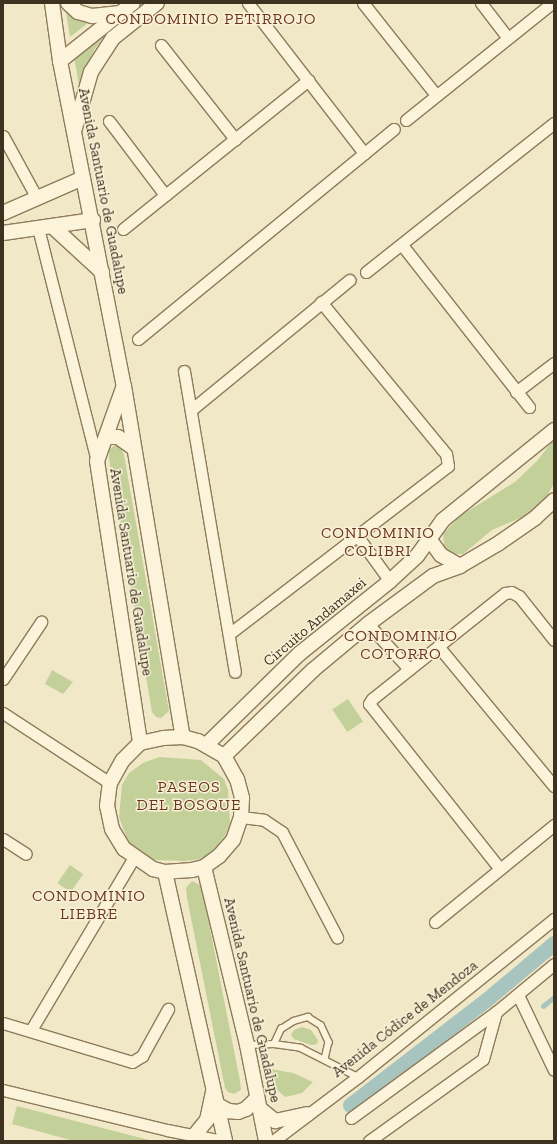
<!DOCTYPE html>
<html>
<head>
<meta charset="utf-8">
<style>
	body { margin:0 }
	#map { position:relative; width:557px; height:1144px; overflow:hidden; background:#f1e8c7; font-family:"Zilla Slab",serif }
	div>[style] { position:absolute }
	.green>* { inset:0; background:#c4d09a; transform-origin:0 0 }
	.stream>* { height:4.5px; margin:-2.25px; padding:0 2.25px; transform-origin:2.25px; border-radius:2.25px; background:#a8c4bf }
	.canal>* { height:15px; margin:-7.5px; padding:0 7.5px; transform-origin:7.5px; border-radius:7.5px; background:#a8c4bf }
	.roads { filter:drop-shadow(1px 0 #8e7b5b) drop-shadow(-1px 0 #8e7b5b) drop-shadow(0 1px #8e7b5b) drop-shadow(0 -1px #8e7b5b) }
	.service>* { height:5.5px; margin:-2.75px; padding:0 2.75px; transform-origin:2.75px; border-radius:2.75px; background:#fbf4db }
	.minor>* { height:11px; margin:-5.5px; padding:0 5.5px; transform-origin:5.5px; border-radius:5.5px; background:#fbf4db }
	.tertiary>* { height:14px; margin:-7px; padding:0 7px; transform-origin:7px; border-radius:7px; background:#fbf4db }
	span { translate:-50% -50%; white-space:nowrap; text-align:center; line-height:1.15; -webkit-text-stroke:3px #f8f1d7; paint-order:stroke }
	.street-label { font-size:15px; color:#3d311f }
	.neighbourhood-label { font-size:16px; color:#6c351c; letter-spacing:1px }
	.frame { position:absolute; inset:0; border:4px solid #3d311f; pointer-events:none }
</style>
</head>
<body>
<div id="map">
	<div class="green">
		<div style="clip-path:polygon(65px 6px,93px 19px,70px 37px)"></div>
		<div style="clip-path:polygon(109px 29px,94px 50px,79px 85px,74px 57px)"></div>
		<div style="clip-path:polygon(554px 439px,554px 483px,544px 502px,534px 512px,492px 530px,463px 554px,452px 554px,444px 546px,443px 534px,460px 516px,515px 482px,537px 461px)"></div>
		<div style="clip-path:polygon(115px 445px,121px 448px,124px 455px,169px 711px,161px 718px,156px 717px,152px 712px,109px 458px,109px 450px)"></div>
		<div style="clip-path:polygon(52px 670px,73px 682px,63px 694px,45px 684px)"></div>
		<div style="left:348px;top:699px;width:27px;height:19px;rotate:56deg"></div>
		<div style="clip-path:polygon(159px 757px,201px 760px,224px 779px,228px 790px,230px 823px,226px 834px,211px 854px,200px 859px,186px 861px,157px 860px,147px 859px,130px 847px,119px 817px,122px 785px,129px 773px,143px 763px)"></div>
		<div style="left:70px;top:865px;width:16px;height:22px;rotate:35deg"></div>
		<div style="clip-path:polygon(192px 881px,200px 885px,203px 893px,240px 1081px,241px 1090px,234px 1094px,228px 1092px,225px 1088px,187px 898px,186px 888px)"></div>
		<div style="clip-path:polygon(302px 1027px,311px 1030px,318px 1040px,317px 1044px,311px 1045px,294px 1039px,291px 1035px,294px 1030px)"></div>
		<div style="clip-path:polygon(271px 1069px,293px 1073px,313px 1082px,302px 1093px,285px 1097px,271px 1084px)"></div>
		<div style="clip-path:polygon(17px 1106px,153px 1141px,74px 1141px,12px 1124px)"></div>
	</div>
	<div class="stream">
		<div style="left:543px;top:1006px;width:14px;rotate:-39deg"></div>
	</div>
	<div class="canal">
		<div style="left:350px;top:1105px;width:172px;rotate:-37.7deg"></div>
		<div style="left:486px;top:1000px;width:89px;rotate:-40deg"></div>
	</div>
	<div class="roads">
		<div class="service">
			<div style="left:274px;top:1044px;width:17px;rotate:-65deg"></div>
			<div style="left:281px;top:1029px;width:15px;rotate:-32deg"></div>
			<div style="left:294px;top:1021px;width:15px;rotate:-16deg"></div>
			<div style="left:308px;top:1017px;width:15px;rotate:32deg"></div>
			<div style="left:321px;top:1025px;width:19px;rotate:65deg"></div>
			<div style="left:329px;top:1042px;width:17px;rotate:103deg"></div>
			<div style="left:247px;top:1045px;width:27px;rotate:-2deg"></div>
			<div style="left:274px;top:1044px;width:27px;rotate:8deg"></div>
			<div style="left:301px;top:1048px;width:64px;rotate:27deg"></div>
		</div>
		<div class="minor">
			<div style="left:248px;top:3px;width:190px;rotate:52.3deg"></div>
			<div style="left:363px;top:3px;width:117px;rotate:51.6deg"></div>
			<div style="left:481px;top:3px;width:44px;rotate:52.4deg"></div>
			<div style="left:161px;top:45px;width:120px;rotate:51.8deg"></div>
			<div style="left:406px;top:120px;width:187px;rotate:-38.7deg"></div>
			<div style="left:109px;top:121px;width:93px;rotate:52.9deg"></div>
			<div style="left:3px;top:136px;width:71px;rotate:61.3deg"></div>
			<div style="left:38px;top:228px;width:240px;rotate:75.8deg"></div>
			<div style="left:123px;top:229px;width:238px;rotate:-38.8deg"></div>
			<div style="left:402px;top:245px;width:206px;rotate:51.9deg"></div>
			<div style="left:366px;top:272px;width:240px;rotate:-38.4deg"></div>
			<div style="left:138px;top:339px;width:331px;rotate:-39.4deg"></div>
			<div style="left:184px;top:371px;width:305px;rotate:80.4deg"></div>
			<div style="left:516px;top:392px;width:48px;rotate:-37.3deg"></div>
			<div style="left:191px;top:410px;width:205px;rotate:-39.4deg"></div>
			<div style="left:358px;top:537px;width:54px;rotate:54deg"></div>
			<div style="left:368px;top:624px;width:61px;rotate:47.7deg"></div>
			<div style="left:229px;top:634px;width:276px;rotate:-37.5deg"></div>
			<div style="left:448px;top:466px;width:12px;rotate:-99deg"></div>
			<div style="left:446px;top:454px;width:8px;rotate:-130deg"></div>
			<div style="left:441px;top:448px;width:189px;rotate:-129.4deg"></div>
			<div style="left:438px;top:646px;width:182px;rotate:50.4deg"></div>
			<div style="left:3px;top:679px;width:69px;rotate:-56.3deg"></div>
			<div style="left:3px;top:713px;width:128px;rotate:33.2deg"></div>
			<div style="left:241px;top:817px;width:23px;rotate:7deg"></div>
			<div style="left:264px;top:820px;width:22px;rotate:34deg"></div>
			<div style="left:282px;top:832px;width:119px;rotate:62.4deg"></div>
			<div style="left:3px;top:839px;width:27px;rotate:33deg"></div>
			<div style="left:500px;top:869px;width:211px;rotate:-128.4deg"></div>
			<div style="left:369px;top:704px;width:6px;rotate:-59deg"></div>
			<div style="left:372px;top:699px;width:170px;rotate:-38.6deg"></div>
			<div style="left:505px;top:593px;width:6px;rotate:-9deg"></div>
			<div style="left:511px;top:592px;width:9px;rotate:27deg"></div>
			<div style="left:519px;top:596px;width:56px;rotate:51.5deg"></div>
			<div style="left:435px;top:922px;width:154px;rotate:-39.2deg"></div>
			<div style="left:518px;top:995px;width:83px;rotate:64.4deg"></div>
			<div style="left:3px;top:1023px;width:135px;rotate:16.8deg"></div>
			<div style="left:132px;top:1062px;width:12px;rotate:-31deg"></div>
			<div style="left:142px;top:1056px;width:54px;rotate:-61deg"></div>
			<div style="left:31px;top:1030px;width:201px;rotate:-59.2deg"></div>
			<div style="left:3px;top:1090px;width:169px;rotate:13.7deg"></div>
			<div style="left:167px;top:1130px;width:56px;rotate:11.3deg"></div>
			<div style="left:351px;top:1118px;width:180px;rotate:-36.2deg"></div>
			<div style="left:273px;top:1141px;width:106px;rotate:-37deg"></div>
			<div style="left:358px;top:1077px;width:252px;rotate:-38.9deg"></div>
			<div style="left:369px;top:1141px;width:140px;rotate:-35.7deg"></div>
			<div style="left:483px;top:1059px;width:49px;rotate:-74.5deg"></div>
			<div style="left:496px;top:1012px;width:75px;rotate:-39.6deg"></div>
		</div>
		<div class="tertiary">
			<div style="left:52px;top:3px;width:59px;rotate:82.1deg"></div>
			<div style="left:60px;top:61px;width:331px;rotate:78.9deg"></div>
			<div style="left:124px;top:386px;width:356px;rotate:80.5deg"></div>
			<div style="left:68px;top:3px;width:13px;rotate:42deg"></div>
			<div style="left:78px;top:12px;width:15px;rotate:16deg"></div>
			<div style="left:92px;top:16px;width:28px;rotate:-6deg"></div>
			<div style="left:60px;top:61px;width:93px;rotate:-38.5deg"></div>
			<div style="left:75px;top:128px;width:58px;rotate:-74.1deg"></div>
			<div style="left:91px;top:72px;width:40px;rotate:-57.1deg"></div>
			<div style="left:113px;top:38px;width:56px;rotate:-38.5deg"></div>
			<div style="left:3px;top:213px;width:87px;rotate:-23.6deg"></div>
			<div style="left:52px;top:226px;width:68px;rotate:42.6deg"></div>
			<div style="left:3px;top:233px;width:91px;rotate:-8.2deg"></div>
			<div style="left:123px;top:388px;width:77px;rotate:109.6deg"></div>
			<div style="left:97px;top:461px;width:285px;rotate:81.3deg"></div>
			<div style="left:106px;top:437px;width:12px"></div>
			<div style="left:118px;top:437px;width:19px;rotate:35deg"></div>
			<div style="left:430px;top:540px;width:19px;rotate:54deg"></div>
			<div style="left:441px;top:555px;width:22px;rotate:30deg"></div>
			<div style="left:183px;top:737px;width:16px;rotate:15deg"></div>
			<div style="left:198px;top:741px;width:30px;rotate:30deg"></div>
			<div style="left:224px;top:756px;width:26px;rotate:61deg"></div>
			<div style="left:237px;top:779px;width:20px;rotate:75deg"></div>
			<div style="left:242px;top:798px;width:19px;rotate:93deg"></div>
			<div style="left:241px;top:817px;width:24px;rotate:109deg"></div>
			<div style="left:233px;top:840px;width:21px;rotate:131deg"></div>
			<div style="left:219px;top:856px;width:19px;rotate:144deg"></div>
			<div style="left:204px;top:867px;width:12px;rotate:166deg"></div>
			<div style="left:192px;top:870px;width:27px;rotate:176deg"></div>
			<div style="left:165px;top:872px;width:12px;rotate:-166deg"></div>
			<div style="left:153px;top:869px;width:35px;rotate:-145deg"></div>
			<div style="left:124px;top:849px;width:23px;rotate:-121deg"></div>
			<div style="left:112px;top:829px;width:24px;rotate:-102deg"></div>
			<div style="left:107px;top:806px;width:23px;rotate:-83deg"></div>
			<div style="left:110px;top:783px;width:26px;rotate:-61deg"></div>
			<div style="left:123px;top:760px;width:24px;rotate:-45deg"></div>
			<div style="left:140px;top:743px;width:24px;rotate:-12deg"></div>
			<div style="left:163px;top:738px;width:20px;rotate:-3deg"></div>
			<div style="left:206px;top:745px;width:130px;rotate:-44.4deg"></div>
			<div style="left:299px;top:654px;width:117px;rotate:-38.7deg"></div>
			<div style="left:390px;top:581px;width:37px;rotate:-43deg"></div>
			<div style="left:417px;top:556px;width:44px;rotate:-54.2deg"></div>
			<div style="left:443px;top:520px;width:143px;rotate:-39deg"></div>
			<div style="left:224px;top:756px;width:124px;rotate:-44deg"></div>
			<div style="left:313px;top:670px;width:72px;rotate:-39.9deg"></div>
			<div style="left:368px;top:624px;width:81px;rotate:-36.4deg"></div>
			<div style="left:433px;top:576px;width:29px;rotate:-20deg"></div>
			<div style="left:460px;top:566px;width:45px;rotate:-30.5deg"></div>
			<div style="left:499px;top:543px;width:44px;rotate:-34.8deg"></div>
			<div style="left:535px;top:518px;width:26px;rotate:-43deg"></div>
			<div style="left:204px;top:867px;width:183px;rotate:76.4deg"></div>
			<div style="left:247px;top:1045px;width:98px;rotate:78.8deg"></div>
			<div style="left:165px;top:872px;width:276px;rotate:77.4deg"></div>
			<div style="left:218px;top:1105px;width:13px;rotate:29deg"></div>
			<div style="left:229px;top:1111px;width:9px;rotate:6deg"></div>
			<div style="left:238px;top:1112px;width:9px;rotate:-21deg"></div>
			<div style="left:246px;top:1109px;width:16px;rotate:-45deg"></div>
			<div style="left:259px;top:1108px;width:21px;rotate:39deg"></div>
			<div style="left:275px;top:1121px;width:33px;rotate:-12deg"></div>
			<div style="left:194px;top:1136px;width:21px;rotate:-51deg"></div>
			<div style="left:207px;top:1120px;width:29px;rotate:-78deg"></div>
		</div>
	</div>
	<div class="street-label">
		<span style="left:103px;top:191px;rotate:79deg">Avenida Santuario de Guadalupe</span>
		<span style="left:131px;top:572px;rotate:81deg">Avenida Santuario de Guadalupe</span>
		<span style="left:315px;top:622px;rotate:-40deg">Circuito Andamaxei</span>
		<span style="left:252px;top:1000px;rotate:77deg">Avenida Santuario de Guadalupe</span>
		<span style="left:405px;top:1019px;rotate:-38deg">Avenida Códice de Mendoza</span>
	</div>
	<div class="neighbourhood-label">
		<span style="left:211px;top:19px">CONDOMINIO PETIRROJO</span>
		<span style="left:378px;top:542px">CONDOMINIO<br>COLIBRI</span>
		<span style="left:401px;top:645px">CONDOMINIO<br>COTORRO</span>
		<span style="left:189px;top:796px">PASEOS<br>DEL BOSQUE</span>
		<span style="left:89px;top:905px">CONDOMINIO<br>LIEBRE</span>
	</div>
	<div class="frame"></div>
</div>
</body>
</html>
